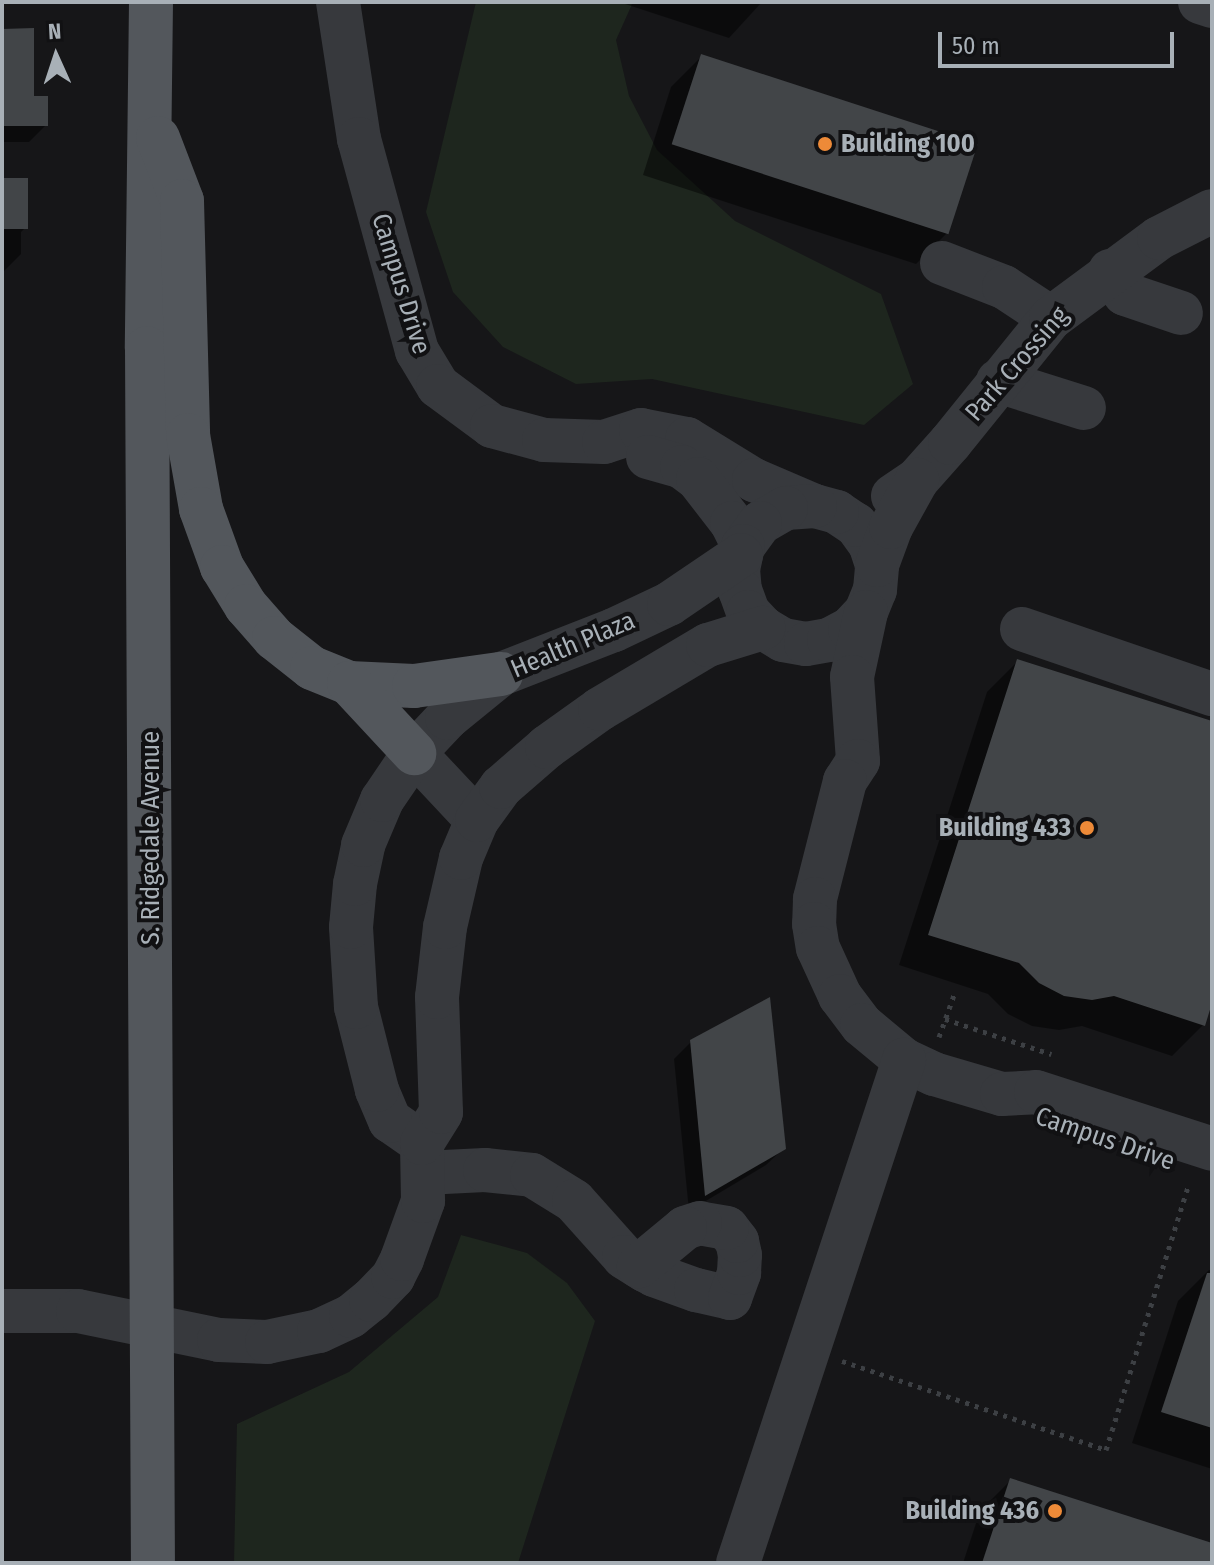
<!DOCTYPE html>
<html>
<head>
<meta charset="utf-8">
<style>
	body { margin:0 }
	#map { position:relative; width:1214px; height:1565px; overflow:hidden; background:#161618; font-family:"Fira Sans Condensed",sans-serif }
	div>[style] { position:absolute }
	.green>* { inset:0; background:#1e261e }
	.shadow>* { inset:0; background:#0007 }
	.building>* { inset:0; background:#424548; transform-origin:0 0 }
	.path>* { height:5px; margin-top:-2.5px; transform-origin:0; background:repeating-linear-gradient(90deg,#3d4044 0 4px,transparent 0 10px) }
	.minor>* { height:44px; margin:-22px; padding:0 22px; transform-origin:22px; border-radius:22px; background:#37393d }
	.major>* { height:44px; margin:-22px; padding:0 22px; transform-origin:22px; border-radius:22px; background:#53575c }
	.dots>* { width:22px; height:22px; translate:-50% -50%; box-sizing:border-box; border:4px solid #111113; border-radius:50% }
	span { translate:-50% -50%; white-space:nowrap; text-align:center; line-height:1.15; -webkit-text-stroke:8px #111113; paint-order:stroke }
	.poi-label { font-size:26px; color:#a8b0b7; font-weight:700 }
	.left { translate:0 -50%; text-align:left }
	.right { translate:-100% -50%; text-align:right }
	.street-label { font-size:26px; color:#a8b0b7 }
	.frame { position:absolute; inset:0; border:4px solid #a8b0b7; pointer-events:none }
	.north { position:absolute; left:16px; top:16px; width:80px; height:80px; -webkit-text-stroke:6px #111113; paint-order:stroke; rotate:357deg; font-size:22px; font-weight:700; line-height:32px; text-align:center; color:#a8b0b7 }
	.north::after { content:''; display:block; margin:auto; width:28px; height:36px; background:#a8b0b7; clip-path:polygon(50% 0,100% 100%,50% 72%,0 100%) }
	.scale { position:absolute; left:938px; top:32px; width:236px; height:36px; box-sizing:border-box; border:4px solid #a8b0b7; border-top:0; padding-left:10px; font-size:24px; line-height:28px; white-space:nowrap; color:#a8b0b7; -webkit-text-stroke:6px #111113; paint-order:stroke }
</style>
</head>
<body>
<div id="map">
	<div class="green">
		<div style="clip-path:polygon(476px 2px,633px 2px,616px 40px,629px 96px,657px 150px,735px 221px,881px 294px,913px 384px,864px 425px,652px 379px,576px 384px,503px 347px,453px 292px,426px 212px)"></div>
		<div style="clip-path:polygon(461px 1235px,527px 1253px,567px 1283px,595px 1321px,518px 1563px,234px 1563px,237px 1424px,349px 1372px,438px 1297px)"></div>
	</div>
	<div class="shadow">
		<div style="clip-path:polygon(619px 2px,762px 2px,729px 38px)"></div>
		<div style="clip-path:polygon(2px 31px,46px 125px,29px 142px,2px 142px)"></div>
		<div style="clip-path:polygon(702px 56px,947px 233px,916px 264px,643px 175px,671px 87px)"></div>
		<div style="clip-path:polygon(2px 180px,26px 227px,21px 232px,21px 254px,4px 271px)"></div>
		<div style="clip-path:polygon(1018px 661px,1212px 724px,1212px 997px,1203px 1025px,1172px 1056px,1082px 1026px,1059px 1030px,1032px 1026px,1008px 1014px,988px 994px,899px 965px,987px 692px)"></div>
		<div style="clip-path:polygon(691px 1042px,784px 1148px,766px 1165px,689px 1211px,674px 1059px)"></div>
		<div style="clip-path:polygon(1209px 1270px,1212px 1271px,1212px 1469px,1132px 1443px,1178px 1301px)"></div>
		<div style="clip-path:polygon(1011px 1480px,1212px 1546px,1212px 1563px,963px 1563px,980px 1511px)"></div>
	</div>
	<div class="building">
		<div style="clip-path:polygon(34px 28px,34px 96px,48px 96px,48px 126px,2px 126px,2px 29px)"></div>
		<div style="left:701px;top:54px;width:291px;height:95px;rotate:18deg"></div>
		<div style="left:2px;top:178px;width:26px;height:51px"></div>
		<div style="clip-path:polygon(1017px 659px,1212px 721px,1212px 1003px,1205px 1026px,1114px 996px,1092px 1000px,1064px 996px,1039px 983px,1019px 963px,928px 935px)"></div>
		<div style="clip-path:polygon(770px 997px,786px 1149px,705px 1196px,690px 1040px)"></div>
		<div style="clip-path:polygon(1207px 1273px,1212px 1273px,1212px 1428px,1161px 1412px)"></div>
		<div style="clip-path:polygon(1010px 1478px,1212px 1543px,1212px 1563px,982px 1563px)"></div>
	</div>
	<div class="path">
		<div style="left:945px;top:1019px;width:112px;rotate:18.3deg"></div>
		<div style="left:939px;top:1037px;width:48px;rotate:-70.4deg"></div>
		<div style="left:842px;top:1361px;width:279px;rotate:18.6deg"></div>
		<div style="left:1106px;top:1450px;width:279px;rotate:-72.7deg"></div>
	</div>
	<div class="minor">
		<div style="left:338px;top:2px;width:139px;rotate:81.3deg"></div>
		<div style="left:359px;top:139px;width:220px;rotate:74.7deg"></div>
		<div style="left:417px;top:351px;width:41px;rotate:59deg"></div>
		<div style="left:438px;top:386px;width:67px;rotate:36.5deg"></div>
		<div style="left:492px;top:426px;width:54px;rotate:15.1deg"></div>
		<div style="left:544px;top:440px;width:60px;rotate:1.9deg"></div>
		<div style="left:604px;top:442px;width:39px;rotate:-18deg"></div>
		<div style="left:641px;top:430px;width:47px;rotate:11.1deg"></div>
		<div style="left:687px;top:439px;width:79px;rotate:31.5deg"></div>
		<div style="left:754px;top:480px;width:66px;rotate:23.1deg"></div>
		<div style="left:1200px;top:2px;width:13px;rotate:18deg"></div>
		<div style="left:942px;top:263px;width:66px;rotate:21.2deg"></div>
		<div style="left:1004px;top:287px;width:56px;rotate:33.4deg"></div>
		<div style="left:1110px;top:271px;width:27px;rotate:57deg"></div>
		<div style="left:1125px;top:294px;width:59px;rotate:18.7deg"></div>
		<div style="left:998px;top:381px;width:90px;rotate:17.4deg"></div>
		<div style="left:648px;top:457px;width:35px;rotate:16deg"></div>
		<div style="left:682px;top:467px;width:20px;rotate:37deg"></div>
		<div style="left:698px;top:479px;width:56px;rotate:52.3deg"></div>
		<div style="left:732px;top:523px;width:25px;rotate:64deg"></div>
		<div style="left:893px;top:496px;width:29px;rotate:-34deg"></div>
		<div style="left:917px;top:480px;width:50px;rotate:-48.3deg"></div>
		<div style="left:950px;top:443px;width:161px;rotate:-51.1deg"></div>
		<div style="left:1051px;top:318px;width:134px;rotate:-36.5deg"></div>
		<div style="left:1159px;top:238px;width:59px;rotate:-27deg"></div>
		<div style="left:877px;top:565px;width:22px;rotate:-108deg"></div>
		<div style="left:870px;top:544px;width:24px;rotate:-126deg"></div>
		<div style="left:856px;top:525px;width:23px;rotate:-146deg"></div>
		<div style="left:837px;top:512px;width:23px;rotate:-165deg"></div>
		<div style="left:815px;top:506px;width:29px;rotate:176deg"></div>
		<div style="left:786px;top:508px;width:30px;rotate:150deg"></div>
		<div style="left:760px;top:523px;width:29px;rotate:126deg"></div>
		<div style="left:743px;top:546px;width:24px;rotate:102deg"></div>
		<div style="left:738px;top:569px;width:21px;rotate:85deg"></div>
		<div style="left:740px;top:590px;width:23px;rotate:70deg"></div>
		<div style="left:748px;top:612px;width:22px;rotate:47deg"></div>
		<div style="left:763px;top:628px;width:23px;rotate:31deg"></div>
		<div style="left:783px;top:640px;width:23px;rotate:10deg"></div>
		<div style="left:806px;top:644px;width:23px;rotate:-10deg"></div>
		<div style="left:829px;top:640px;width:24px;rotate:-28deg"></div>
		<div style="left:850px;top:629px;width:23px;rotate:-47deg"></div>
		<div style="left:866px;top:612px;width:24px;rotate:-68deg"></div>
		<div style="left:875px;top:590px;width:25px;rotate:-85deg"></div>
		<div style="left:877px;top:565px;width:40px;rotate:-69.8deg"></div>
		<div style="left:891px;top:527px;width:54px;rotate:-61deg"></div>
		<div style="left:866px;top:612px;width:66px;rotate:102.2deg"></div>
		<div style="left:852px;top:677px;width:84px;rotate:85.9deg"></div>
		<div style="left:858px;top:761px;width:24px;rotate:123deg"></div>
		<div style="left:845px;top:781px;width:122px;rotate:104.3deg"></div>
		<div style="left:815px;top:899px;width:25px;rotate:92deg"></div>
		<div style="left:814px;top:924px;width:24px;rotate:81deg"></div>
		<div style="left:818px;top:948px;width:53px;rotate:65.4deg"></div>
		<div style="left:840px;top:996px;width:36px;rotate:53deg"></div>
		<div style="left:862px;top:1025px;width:55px;rotate:39.8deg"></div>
		<div style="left:904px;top:1060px;width:33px;rotate:25deg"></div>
		<div style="left:934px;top:1074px;width:71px;rotate:16.4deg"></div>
		<div style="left:1002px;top:1094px;width:34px;rotate:-3deg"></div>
		<div style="left:1036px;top:1092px;width:185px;rotate:17.9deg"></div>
		<div style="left:1022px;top:629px;width:201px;rotate:18.9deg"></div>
		<div style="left:414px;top:753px;width:92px;rotate:46.8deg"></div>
		<div style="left:422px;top:1143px;width:39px;rotate:-145deg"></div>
		<div style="left:390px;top:1121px;width:34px;rotate:-113deg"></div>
		<div style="left:377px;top:1090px;width:86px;rotate:-104.2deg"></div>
		<div style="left:356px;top:1007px;width:80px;rotate:-93.6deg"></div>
		<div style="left:351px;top:927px;width:43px;rotate:-84.7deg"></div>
		<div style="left:355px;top:884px;width:40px;rotate:-78deg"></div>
		<div style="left:363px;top:845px;width:49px;rotate:-67.1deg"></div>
		<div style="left:382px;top:800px;width:57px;rotate:-55.8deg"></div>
		<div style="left:414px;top:753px;width:48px;rotate:-46.7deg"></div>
		<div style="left:447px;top:718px;width:70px;rotate:-39.2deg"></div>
		<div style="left:501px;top:674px;width:121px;rotate:-21.3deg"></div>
		<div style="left:614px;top:630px;width:61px;rotate:-25.3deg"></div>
		<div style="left:669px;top:604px;width:87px;rotate:-34.2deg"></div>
		<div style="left:424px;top:1173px;width:61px;rotate:-2.8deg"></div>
		<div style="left:485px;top:1170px;width:47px;rotate:6.1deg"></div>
		<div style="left:532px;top:1175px;width:49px;rotate:31.8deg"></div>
		<div style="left:574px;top:1201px;width:75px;rotate:48.2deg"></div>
		<div style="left:624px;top:1257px;width:25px;rotate:32deg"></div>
		<div style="left:645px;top:1270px;width:10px;rotate:29deg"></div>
		<div style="left:654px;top:1275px;width:45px;rotate:19.7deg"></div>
		<div style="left:696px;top:1290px;width:35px;rotate:13deg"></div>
		<div style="left:730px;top:1298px;width:27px;rotate:-70deg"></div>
		<div style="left:739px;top:1273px;width:18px;rotate:-87deg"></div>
		<div style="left:740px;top:1255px;width:14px;rotate:-102deg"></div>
		<div style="left:737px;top:1241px;width:16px;rotate:-128deg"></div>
		<div style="left:727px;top:1228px;width:27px;rotate:-170deg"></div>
		<div style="left:700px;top:1223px;width:16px;rotate:162deg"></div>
		<div style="left:685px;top:1228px;width:60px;rotate:140.4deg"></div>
		<div style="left:2px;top:1311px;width:76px"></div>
		<div style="left:78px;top:1311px;width:144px;rotate:11.6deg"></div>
		<div style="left:219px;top:1340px;width:48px;rotate:2.4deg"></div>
		<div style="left:267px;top:1342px;width:53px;rotate:-11.9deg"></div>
		<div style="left:319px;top:1331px;width:35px;rotate:-25deg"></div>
		<div style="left:351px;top:1316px;width:26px;rotate:-39deg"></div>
		<div style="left:371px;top:1300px;width:32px;rotate:-46deg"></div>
		<div style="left:393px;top:1277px;width:20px;rotate:-63deg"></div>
		<div style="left:402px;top:1259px;width:62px;rotate:-70.1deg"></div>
		<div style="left:423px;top:1201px;width:58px;rotate:-91deg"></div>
		<div style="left:422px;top:1143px;width:36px;rotate:-58deg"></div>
		<div style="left:441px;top:1112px;width:115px;rotate:-92deg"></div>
		<div style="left:437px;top:997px;width:70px;rotate:-83.5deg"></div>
		<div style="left:445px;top:927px;width:71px;rotate:-76.9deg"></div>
		<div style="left:461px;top:858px;width:41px;rotate:-67.2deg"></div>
		<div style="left:477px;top:820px;width:41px;rotate:-54deg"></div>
		<div style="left:501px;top:787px;width:61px;rotate:-41deg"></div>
		<div style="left:547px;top:747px;width:65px;rotate:-35.6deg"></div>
		<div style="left:600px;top:709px;width:126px;rotate:-30.7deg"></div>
		<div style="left:708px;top:645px;width:58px;rotate:-17.2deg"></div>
		<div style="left:738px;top:1563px;width:530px;rotate:-71.74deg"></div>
	</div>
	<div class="major">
		<div style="left:151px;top:2px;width:346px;rotate:90.7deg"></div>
		<div style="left:147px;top:348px;width:1215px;rotate:89.72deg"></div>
		<div style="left:158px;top:138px;width:67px;rotate:69.1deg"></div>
		<div style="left:182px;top:201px;width:234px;rotate:88.5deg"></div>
		<div style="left:188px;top:435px;width:75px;rotate:80deg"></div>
		<div style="left:201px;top:509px;width:62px;rotate:70.1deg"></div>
		<div style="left:222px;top:567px;width:46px;rotate:58.4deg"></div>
		<div style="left:246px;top:606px;width:43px;rotate:48.8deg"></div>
		<div style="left:274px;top:638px;width:48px;rotate:38.3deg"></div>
		<div style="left:312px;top:668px;width:40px;rotate:22deg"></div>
		<div style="left:349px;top:683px;width:65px;rotate:2.6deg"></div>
		<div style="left:414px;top:686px;width:88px;rotate:-7.9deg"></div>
		<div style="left:349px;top:683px;width:96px;rotate:47.1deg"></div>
	</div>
	<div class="dots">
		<div style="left:825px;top:144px;background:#ed8a38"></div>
		<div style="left:1087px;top:828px;background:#ed8a38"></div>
		<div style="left:1055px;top:1511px;background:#ed8a38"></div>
	</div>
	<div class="poi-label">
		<span class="left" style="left:841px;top:144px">Building 100</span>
		<span class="right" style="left:1071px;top:828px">Building 433</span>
		<span class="right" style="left:1039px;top:1511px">Building 436</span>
	</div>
	<div class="street-label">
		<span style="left:401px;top:284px;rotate:73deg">Campus Drive</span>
		<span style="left:1017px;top:364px;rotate:-49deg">Park Crossing</span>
		<span style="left:573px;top:645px;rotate:-23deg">Health Plaza</span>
		<span style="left:151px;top:838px;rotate:-90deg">S. Ridgedale Avenue</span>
		<span style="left:1105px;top:1139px;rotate:19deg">Campus Drive</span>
	</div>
	<div class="frame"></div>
	<div class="north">N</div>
	<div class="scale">50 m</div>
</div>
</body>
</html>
